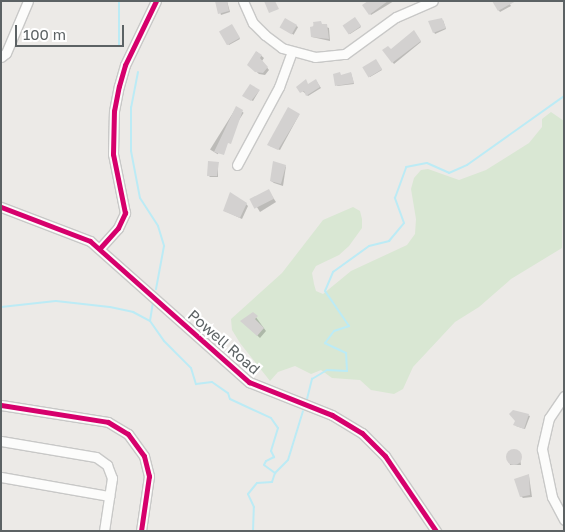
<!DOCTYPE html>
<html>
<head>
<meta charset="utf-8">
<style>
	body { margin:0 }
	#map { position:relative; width:565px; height:532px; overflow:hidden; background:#eceae7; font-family:"Golos Text",sans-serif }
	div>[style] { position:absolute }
	.green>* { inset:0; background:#d9e7d3 }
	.shadow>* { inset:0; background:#0003; transform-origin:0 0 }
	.stream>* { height:2px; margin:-1px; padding:0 1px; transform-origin:1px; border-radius:1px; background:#bcebf5 }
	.building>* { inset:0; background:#d3d1d0; transform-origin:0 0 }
	.round { border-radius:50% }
	.roads { filter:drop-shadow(1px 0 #c8c8c7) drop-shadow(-1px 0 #c8c8c7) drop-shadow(0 1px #c8c8c7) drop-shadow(0 -1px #c8c8c7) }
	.minor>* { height:9px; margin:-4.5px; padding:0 4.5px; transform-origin:4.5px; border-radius:4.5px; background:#fcfcfb }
	.cycleway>* { height:5px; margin:-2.5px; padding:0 2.5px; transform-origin:2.5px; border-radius:2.5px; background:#d6006c }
	span { translate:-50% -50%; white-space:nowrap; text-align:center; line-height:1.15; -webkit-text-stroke:4.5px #fff; paint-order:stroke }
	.street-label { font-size:15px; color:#5c6264 }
	.frame { position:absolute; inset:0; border:2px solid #5c6264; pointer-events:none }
	.scale { position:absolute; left:15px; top:25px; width:109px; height:22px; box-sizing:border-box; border:2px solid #5c6264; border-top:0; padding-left:6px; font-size:15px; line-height:18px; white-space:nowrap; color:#5c6264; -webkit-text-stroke:4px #fff; paint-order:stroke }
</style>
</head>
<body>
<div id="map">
	<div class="green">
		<div style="clip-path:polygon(551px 112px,564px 121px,562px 248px,511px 279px,479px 307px,455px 322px,413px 367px,403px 389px,394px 394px,371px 390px,360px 380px,332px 378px,321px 370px,311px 374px,295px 366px,278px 372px,270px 381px,240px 343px,232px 330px,231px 319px,282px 273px,323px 220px,353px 207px,360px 211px,362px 219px,362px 228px,349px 246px,339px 255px,316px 266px,312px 273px,314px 284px,316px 291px,323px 294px,351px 271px,407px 245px,415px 234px,416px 219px,411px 189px,414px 178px,421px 170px,428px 169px,459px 180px,486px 170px,529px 143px,542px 127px,542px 119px)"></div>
	</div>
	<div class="shadow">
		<div style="clip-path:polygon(217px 1px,227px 1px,230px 12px,221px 15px)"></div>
		<div style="clip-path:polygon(370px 1px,394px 1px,371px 15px,364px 6px)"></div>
		<div style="clip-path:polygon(508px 1px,511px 6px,500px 12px,494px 3px)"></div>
		<div style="left:286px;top:20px;width:14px;height:9px;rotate:30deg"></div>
		<div style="clip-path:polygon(356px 20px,361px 27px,350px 34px,348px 33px)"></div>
		<div style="clip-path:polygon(443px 20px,446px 29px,435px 34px,434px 32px)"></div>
		<div style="clip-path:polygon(314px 23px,329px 28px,330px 41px,312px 37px)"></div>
		<div style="clip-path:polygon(233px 27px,240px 39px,229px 45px,228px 44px)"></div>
		<div style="clip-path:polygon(415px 33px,421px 42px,394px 64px,384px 50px,391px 51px)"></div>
		<div style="clip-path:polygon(257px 52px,264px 58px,262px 61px,269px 70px,265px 75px,259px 74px,249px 65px)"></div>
		<div style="clip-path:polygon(377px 62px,382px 70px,370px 77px,364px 67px)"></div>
		<div style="clip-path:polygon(351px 73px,354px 84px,337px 86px,341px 76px)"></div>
		<div style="clip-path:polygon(317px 82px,321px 88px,308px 96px,298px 87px)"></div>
		<div style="clip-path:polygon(259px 91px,253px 101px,245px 97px)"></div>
		<div style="left:236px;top:108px;width:9px;height:49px;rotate:32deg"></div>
		<div style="clip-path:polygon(299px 115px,280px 150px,270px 146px)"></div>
		<div style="clip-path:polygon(218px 164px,218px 177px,210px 177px,208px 175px)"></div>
		<div style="clip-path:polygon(286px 166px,283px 186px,274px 183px,271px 181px)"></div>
		<div style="clip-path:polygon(270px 193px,276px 202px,260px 212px,253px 201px)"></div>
		<div style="clip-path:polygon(246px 204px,248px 206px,242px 219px,225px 211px)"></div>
		<div style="clip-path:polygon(253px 313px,266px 331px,260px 338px,242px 321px)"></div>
		<div style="clip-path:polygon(514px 411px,530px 416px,525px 429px,516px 426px)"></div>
		<div style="clip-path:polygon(519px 451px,521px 465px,510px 465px,508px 452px)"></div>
		<div style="clip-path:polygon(529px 476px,532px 497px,523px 498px,521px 496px)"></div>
	</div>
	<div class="stream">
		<div style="left:119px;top:46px;width:45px;rotate:-90deg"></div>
		<div style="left:138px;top:72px;width:36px;rotate:101deg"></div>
		<div style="left:131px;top:107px;width:44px;rotate:90deg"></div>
		<div style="left:131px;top:151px;width:48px;rotate:79.2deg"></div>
		<div style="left:140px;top:198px;width:33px;rotate:57deg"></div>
		<div style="left:158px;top:226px;width:21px;rotate:73deg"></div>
		<div style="left:164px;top:246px;width:44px;rotate:100.5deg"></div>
		<div style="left:1px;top:307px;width:55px;rotate:-6.2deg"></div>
		<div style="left:56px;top:301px;width:54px;rotate:6.3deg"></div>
		<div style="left:110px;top:307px;width:24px;rotate:12deg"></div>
		<div style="left:133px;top:312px;width:19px;rotate:28deg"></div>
		<div style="left:150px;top:321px;width:24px;rotate:55deg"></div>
		<div style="left:164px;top:341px;width:38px;rotate:45deg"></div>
		<div style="left:191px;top:368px;width:17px;rotate:73deg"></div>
		<div style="left:196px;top:384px;width:16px;rotate:-7deg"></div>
		<div style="left:212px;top:382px;width:19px;rotate:35deg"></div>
		<div style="left:228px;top:393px;width:6px;rotate:72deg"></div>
		<div style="left:230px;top:399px;width:45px;rotate:24.9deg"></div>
		<div style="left:271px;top:418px;width:12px;rotate:55deg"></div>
		<div style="left:278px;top:428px;width:24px;rotate:107deg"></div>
		<div style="left:271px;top:451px;width:7px;rotate:63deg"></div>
		<div style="left:274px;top:457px;width:9px;rotate:153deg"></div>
		<div style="left:266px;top:461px;width:4px;rotate:117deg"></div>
		<div style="left:264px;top:465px;width:14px;rotate:36deg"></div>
		<div style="left:150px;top:321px;width:18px;rotate:-81deg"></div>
		<div style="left:307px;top:399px;width:21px;rotate:-76deg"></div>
		<div style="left:312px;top:379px;width:17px;rotate:-31deg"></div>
		<div style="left:327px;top:370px;width:20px;rotate:3deg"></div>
		<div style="left:347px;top:371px;width:18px;rotate:-93deg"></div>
		<div style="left:346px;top:353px;width:23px;rotate:-155deg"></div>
		<div style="left:325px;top:343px;width:15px;rotate:-53deg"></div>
		<div style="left:334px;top:331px;width:16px;rotate:-18deg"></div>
		<div style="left:349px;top:326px;width:42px;rotate:-124.4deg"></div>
		<div style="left:325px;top:291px;width:21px;rotate:-67deg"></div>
		<div style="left:333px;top:272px;width:44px;rotate:-35.8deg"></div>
		<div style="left:369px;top:246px;width:21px;rotate:-14deg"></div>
		<div style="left:389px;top:241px;width:23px;rotate:-50deg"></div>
		<div style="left:404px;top:223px;width:27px;rotate:-110deg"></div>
		<div style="left:395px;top:198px;width:33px;rotate:-70deg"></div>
		<div style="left:406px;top:167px;width:21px;rotate:-11deg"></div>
		<div style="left:427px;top:163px;width:24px;rotate:24deg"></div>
		<div style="left:449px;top:173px;width:20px;rotate:-24deg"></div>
		<div style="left:467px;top:165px;width:119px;rotate:-35.4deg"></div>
		<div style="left:253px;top:531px;width:24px;rotate:-88deg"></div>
		<div style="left:254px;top:507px;width:14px;rotate:-115deg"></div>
		<div style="left:248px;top:494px;width:14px;rotate:-51deg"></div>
		<div style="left:257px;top:483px;width:15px;rotate:-4deg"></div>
		<div style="left:272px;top:482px;width:9px;rotate:-72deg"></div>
		<div style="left:275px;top:473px;width:18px;rotate:-45deg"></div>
		<div style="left:288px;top:460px;width:51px;rotate:-73deg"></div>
	</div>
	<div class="building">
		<div style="clip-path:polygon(215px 1px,227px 1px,229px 11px,218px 14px)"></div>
		<div style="clip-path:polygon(264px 1px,275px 1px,279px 9px,269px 13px)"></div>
		<div style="clip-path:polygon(368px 1px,388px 1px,369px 15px,362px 5px)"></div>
		<div style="clip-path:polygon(492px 1px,516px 1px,498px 11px)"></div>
		<div style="left:355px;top:17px;width:11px;height:15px;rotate:56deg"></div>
		<div style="left:285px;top:18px;width:14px;height:11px;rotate:30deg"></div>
		<div style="clip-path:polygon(442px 18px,446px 28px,433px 33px,428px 21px)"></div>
		<div style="clip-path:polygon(321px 21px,322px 24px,327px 24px,329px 39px,311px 37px,310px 27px,314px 26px,313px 22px)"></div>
		<div style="left:232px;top:24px;width:16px;height:15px;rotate:60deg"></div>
		<div style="clip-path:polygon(414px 30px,421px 41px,392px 63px,382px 50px,388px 46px,391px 49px)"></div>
		<div style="clip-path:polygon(256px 51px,262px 55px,260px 58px,268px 67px,263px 73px,255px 72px,247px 65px)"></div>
		<div style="left:376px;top:59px;width:12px;height:16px;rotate:59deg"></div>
		<div style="clip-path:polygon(340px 72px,341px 75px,351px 72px,354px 83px,335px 86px,333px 74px)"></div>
		<div style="clip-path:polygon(306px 79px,308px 84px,316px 79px,320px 87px,306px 96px,304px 91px,300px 93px,296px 87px)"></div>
		<div style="clip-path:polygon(250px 84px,260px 90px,251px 101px,242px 96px)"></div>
		<div style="clip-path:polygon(236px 106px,243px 110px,231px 144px,228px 143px,224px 155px,214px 152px)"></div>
		<div style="clip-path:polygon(288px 107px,300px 114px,278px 150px,267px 145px)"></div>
		<div style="clip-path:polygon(208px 161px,219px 162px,217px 176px,207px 176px)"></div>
		<div style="clip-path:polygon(273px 161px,286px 165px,281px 184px,270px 181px)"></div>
		<div style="left:269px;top:189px;width:11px;height:22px;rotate:63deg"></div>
		<div style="clip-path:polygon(230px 192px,247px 203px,240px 218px,223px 211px)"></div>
		<div style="clip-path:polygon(253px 312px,258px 316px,255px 319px,264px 328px,257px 336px,240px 321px)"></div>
		<div style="clip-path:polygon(513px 410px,529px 414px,524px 429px,513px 425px,515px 421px,509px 414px)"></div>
		<div class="round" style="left:506px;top:449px;width:16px;height:16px"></div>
		<div style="clip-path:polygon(529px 474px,530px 495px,520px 497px,514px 479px)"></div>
	</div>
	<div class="roads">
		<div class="minor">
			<div style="left:243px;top:1px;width:24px;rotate:66deg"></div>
			<div style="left:253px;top:23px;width:17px;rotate:45deg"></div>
			<div style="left:265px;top:35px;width:21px;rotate:37deg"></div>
			<div style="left:282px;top:48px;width:34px;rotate:15deg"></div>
			<div style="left:315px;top:57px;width:30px;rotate:-6deg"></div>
			<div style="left:345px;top:54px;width:63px;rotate:-36deg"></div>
			<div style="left:396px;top:17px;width:40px;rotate:-23.4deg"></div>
			<div style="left:1px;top:57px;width:6px;rotate:-39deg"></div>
			<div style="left:6px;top:53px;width:56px;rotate:-67.1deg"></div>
			<div style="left:237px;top:165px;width:89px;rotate:-61.7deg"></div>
			<div style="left:279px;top:87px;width:37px;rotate:-70deg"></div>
			<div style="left:1px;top:207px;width:95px;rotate:20.9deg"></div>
			<div style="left:90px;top:241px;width:213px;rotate:41.6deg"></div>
			<div style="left:249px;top:382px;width:89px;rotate:21.7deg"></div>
			<div style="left:332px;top:415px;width:35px;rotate:31deg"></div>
			<div style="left:362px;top:433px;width:33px;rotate:45deg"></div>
			<div style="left:385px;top:456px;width:91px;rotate:55.8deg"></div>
			<div style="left:100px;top:248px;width:27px;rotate:-48deg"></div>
			<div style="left:118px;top:228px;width:17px;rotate:-65deg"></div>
			<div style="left:125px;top:213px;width:60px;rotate:-101.5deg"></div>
			<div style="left:113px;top:154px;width:43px;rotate:-88.7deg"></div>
			<div style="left:114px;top:111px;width:25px;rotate:-79deg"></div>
			<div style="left:119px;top:86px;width:22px;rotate:-74deg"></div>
			<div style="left:125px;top:65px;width:71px;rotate:-64.2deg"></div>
			<div style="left:564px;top:396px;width:27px;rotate:124deg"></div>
			<div style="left:549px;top:418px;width:32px;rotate:103deg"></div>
			<div style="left:542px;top:449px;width:49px;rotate:78.2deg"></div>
			<div style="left:552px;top:497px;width:26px;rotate:62deg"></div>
			<div style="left:1px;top:405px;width:108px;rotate:9deg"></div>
			<div style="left:108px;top:422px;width:23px;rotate:31deg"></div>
			<div style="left:128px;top:434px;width:27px;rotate:54deg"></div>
			<div style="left:144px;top:456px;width:21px;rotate:76deg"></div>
			<div style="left:149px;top:476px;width:56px;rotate:98.3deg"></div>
			<div style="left:1px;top:441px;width:96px;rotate:9.6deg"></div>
			<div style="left:96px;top:457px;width:14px;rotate:36deg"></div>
			<div style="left:107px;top:465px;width:14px;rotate:69deg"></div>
			<div style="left:112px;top:478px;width:54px;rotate:98.6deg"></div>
			<div style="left:1px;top:477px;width:110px;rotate:10deg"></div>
		</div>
	</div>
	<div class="cycleway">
		<div style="left:1px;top:207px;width:95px;rotate:20.9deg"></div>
		<div style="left:90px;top:241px;width:213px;rotate:41.6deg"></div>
		<div style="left:249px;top:382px;width:89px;rotate:21.7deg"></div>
		<div style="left:332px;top:415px;width:35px;rotate:31deg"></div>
		<div style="left:362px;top:433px;width:33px;rotate:45deg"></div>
		<div style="left:385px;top:456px;width:91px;rotate:55.8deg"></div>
		<div style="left:100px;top:248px;width:27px;rotate:-48deg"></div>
		<div style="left:118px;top:228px;width:17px;rotate:-65deg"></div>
		<div style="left:125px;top:213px;width:60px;rotate:-101.5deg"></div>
		<div style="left:113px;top:154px;width:43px;rotate:-88.7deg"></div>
		<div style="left:114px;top:111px;width:25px;rotate:-79deg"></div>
		<div style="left:119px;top:86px;width:22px;rotate:-74deg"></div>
		<div style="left:125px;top:65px;width:71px;rotate:-64.2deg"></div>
		<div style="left:1px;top:405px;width:108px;rotate:9deg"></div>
		<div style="left:108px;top:422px;width:23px;rotate:31deg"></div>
		<div style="left:128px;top:434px;width:27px;rotate:54deg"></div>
		<div style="left:144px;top:456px;width:21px;rotate:76deg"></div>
		<div style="left:149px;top:476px;width:56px;rotate:98.3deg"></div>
	</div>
	<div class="street-label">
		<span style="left:224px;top:342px;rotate:41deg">Powell Road</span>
	</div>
	<div class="frame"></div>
	<div class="scale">100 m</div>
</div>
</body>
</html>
